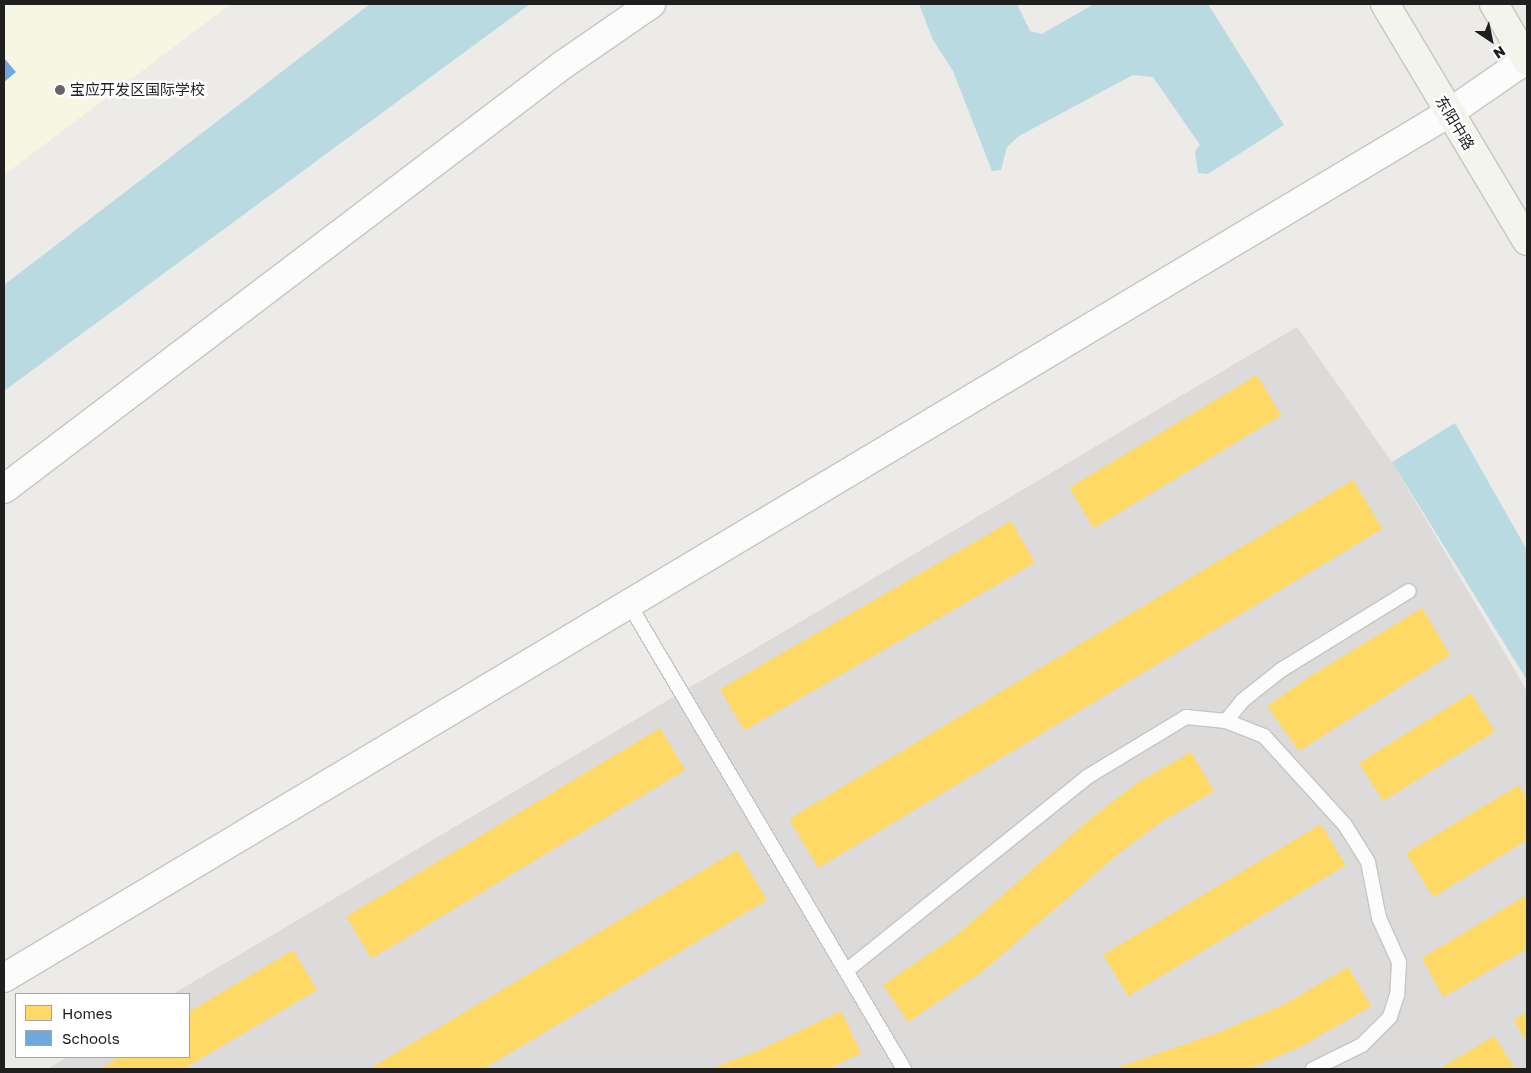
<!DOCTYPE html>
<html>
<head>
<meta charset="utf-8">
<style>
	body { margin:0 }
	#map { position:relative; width:1531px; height:1073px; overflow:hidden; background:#edebe8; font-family:"Golos Text","Noto Sans SC",sans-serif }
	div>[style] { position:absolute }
	.residential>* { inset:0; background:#dcdbd9 }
	.education>* { inset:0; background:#f7f6e2 }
	.water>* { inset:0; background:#badae1 }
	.homes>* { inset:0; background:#ffd966; transform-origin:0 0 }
	.schools>* { inset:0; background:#6fa8dc }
	.roads { filter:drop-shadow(1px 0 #c6c5c4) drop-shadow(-1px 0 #c6c5c4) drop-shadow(0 1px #c6c5c4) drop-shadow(0 -1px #c6c5c4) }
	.service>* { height:14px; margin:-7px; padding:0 7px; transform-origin:7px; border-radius:7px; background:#fcfcfc }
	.tertiary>* { height:28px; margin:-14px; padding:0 14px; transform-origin:14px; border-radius:14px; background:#fcfcfc }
	.secondary>* { height:28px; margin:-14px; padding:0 14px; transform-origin:14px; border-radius:14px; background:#f3f4eb }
	.dots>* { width:14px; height:14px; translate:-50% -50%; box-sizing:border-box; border:2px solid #fff; border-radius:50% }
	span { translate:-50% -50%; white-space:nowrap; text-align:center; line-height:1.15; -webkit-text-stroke:5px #fff; paint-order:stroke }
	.poi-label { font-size:15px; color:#1f1f1f }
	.left { translate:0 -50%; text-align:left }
	.street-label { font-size:15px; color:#1f1f1f }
	.frame { position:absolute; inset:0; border:5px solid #1f1f1f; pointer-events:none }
	.legend { position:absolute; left:15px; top:993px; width:175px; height:65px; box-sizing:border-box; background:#fff; border:1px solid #a5a5a5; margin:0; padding:6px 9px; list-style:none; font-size:15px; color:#1f1f1f }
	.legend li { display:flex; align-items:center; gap:10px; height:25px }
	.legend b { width:25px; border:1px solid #a5a5a5 }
	.north { position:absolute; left:1466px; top:15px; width:50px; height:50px; -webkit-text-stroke:4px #fff; paint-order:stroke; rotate:146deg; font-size:14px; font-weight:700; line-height:20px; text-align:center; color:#1f1f1f }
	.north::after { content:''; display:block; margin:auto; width:18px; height:22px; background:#1f1f1f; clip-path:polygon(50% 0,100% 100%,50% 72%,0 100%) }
</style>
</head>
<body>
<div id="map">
	<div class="residential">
		<div style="clip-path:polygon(1297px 327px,1392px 462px,1527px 691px,1527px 1069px,47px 1069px,68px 1057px,189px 1057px,189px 994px,173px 994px)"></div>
	</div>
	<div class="education">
		<div style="clip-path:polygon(4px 4px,231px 4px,4px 175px)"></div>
	</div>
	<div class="water">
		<div style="clip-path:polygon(370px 4px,530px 4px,4px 391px,4px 285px)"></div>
		<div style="clip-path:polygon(919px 4px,1017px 4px,1030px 31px,1042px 34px,1094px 4px,1208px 4px,1284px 125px,1208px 174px,1198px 173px,1195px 152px,1200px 145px,1153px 77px,1133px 75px,1019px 136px,1007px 147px,1001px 170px,992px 171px,953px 71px,933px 40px)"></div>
		<div style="clip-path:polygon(1455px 423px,1527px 550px,1527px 680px,1392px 462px)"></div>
	</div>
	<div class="homes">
		<div style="left:1257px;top:375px;width:47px;height:219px;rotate:59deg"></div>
		<div style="left:1353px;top:480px;width:57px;height:658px;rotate:59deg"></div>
		<div style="left:1011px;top:521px;width:48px;height:336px;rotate:60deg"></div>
		<div style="clip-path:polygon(1422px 608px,1450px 655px,1299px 751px,1267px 706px,1309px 677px)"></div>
		<div style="left:1471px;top:693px;width:45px;height:132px;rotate:58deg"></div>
		<div style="left:660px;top:728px;width:49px;height:366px;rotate:59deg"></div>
		<div style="clip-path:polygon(1191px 752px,1214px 791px,1161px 822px,1118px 854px,983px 971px,908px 1022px,883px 985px,958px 934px,1089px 820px,1137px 783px)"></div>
		<div style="clip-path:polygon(1519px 785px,1527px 799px,1527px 840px,1433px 897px,1406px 853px)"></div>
		<div style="left:1321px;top:824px;width:48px;height:254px;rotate:59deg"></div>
		<div style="clip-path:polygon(737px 850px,767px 900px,483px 1069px,369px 1069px)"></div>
		<div style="clip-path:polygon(1527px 895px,1527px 949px,1443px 997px,1422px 958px)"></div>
		<div style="clip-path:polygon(293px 950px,317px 990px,183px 1069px,99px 1069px,120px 1057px,189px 1057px,189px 1012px)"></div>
		<div style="clip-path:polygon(1348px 967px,1371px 1006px,1302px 1046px,1248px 1069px,1114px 1069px,1217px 1033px,1285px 1004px)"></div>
		<div style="clip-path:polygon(841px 1011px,861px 1053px,828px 1069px,709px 1069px,758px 1051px)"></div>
		<div style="clip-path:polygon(1527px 1012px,1527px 1043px,1514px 1020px)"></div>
		<div style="clip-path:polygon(1494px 1036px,1515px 1069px,1439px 1069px)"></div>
	</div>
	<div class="schools">
		<div style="clip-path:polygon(4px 58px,16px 72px,4px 82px)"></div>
	</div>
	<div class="roads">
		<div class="service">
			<div style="left:629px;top:604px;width:540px;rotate:59.4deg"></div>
			<div style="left:1226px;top:721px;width:41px;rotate:21.5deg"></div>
			<div style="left:1264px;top:736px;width:120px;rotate:47.7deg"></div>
			<div style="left:1345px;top:825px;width:44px;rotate:58.1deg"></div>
			<div style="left:1368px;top:862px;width:57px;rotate:78.9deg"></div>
			<div style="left:1379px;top:918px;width:48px;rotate:65.6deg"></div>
			<div style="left:1399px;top:962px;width:33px;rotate:93deg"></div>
			<div style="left:1397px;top:995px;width:23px;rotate:108deg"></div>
			<div style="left:1390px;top:1017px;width:40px;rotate:135deg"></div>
			<div style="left:1362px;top:1045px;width:55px;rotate:153.9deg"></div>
			<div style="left:846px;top:971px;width:309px;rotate:-38.8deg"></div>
			<div style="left:1087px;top:777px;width:116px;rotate:-31.2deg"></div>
			<div style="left:1186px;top:717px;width:40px;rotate:5.7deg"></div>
			<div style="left:1226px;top:721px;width:26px;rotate:-51deg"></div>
			<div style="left:1242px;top:701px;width:50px;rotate:-38.5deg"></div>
			<div style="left:1281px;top:670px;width:150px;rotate:-31.7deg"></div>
		</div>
		<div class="tertiary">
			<div style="left:4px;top:489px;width:703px;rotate:-37.2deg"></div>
			<div style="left:564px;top:64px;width:106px;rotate:-34.6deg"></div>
			<div style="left:4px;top:978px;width:1684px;rotate:-30.91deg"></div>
			<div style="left:1449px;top:113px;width:95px;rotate:-34.7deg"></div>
		</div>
		<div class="secondary">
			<div style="left:1385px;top:4px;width:276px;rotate:59.1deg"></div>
			<div style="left:1494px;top:4px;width:66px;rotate:59.9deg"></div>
		</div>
	</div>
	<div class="dots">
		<div style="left:60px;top:90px;background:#676665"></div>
	</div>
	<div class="poi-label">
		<span class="left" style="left:70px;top:90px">宝应开发区国际学校</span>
	</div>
	<div class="street-label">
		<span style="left:1455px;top:123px;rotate:59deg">东阳中路</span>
	</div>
	<div class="frame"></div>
	<ul class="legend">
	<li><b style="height:14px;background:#ffd966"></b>Homes</li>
	<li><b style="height:14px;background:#6fa8dc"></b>Schools</li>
	</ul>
	<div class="north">N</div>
</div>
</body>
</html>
